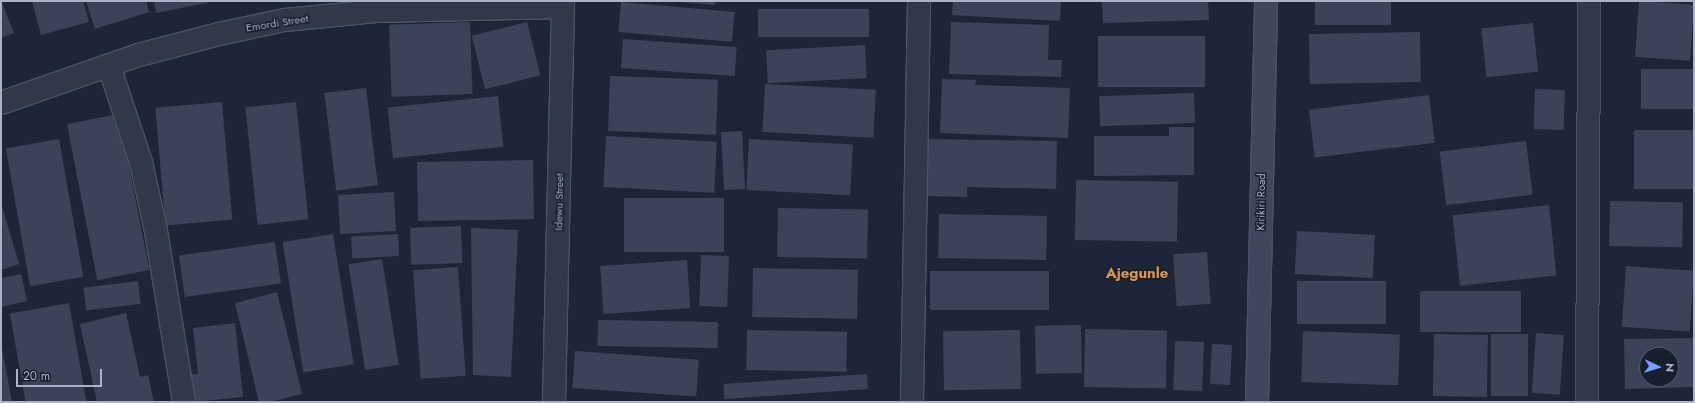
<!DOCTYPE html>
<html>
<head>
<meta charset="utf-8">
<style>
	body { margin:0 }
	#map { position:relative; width:1695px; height:403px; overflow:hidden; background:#1d2637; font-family:Jost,sans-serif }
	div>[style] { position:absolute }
	.building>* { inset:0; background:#394458; transform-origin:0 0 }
	.roads { filter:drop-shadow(1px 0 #4b5363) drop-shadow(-1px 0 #4b5363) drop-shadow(0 1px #4b5363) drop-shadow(0 -1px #4b5363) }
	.street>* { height:22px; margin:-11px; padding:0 11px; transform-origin:11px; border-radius:11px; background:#313948 }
	.secondary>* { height:22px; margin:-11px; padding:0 11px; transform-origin:11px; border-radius:11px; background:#3e475b }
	span { translate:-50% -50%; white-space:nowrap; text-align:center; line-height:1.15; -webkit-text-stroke:3px #171e2c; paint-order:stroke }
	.street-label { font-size:11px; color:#aab3c5 }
	.district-label { font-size:15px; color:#dc974f; font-weight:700 }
	.frame { position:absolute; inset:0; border:2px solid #aab3c5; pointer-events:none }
	.north { position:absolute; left:1639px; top:347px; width:40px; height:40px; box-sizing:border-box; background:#171e2c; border:1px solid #525a69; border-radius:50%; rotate:94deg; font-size:11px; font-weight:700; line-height:16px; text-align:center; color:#aab3c5 }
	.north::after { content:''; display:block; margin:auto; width:14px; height:18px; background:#76a0ff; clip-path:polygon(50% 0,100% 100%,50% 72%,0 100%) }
	.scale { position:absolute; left:16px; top:369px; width:86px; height:18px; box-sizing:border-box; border:2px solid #aab3c5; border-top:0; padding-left:5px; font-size:12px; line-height:14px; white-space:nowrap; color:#aab3c5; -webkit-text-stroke:3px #171e2c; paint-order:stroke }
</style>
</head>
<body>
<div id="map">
	<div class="building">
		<div style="clip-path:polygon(1px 1px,14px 33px,1px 38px)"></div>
		<div style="clip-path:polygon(32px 1px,83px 1px,89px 22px,41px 35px)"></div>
		<div style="clip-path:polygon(86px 1px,146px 1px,149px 12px,95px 29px)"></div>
		<div style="clip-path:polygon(154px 1px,211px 1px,211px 2px,156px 13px)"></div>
		<div style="clip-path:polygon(671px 1px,715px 1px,715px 5px)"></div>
		<div style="clip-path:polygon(953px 1px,1061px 1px,1060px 21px,952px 15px)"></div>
		<div style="clip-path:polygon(1102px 1px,1208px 1px,1209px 20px,1103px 23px)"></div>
		<div style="left:1315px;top:1px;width:76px;height:24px"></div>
		<div style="left:1639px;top:1px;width:55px;height:56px;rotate:4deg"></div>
		<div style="left:621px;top:2px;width:114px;height:30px;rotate:5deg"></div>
		<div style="left:869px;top:9px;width:28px;height:111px;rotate:90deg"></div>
		<div style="left:470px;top:22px;width:72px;height:81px;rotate:88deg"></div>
		<div style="left:527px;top:22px;width:55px;height:57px;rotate:76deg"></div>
		<div style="clip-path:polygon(951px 22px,1049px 25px,1048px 60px,1062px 60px,1061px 77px,949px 74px)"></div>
		<div style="left:1533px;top:23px;width:49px;height:52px;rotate:84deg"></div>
		<div style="left:1420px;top:32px;width:50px;height:111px;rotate:89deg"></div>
		<div style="left:1205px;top:36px;width:51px;height:107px;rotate:90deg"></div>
		<div style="left:623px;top:39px;width:114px;height:29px;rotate:4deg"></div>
		<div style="left:865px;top:45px;width:33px;height:99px;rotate:87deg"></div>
		<div style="left:1641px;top:69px;width:53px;height:40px"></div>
		<div style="left:610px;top:76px;width:108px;height:55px;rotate:2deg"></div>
		<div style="clip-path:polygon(942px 79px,976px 80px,975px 85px,1070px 88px,1068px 138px,940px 133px)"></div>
		<div style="left:765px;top:84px;width:111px;height:48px;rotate:3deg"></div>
		<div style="left:366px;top:88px;width:98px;height:42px;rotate:83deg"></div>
		<div style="left:1535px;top:89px;width:30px;height:40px;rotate:2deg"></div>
		<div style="left:1194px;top:93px;width:30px;height:95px;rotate:88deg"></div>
		<div style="left:1429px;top:95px;width:48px;height:121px;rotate:83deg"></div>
		<div style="left:498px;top:96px;width:51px;height:111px;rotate:84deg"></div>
		<div style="left:222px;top:102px;width:118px;height:67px;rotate:85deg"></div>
		<div style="left:296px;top:102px;width:118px;height:51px;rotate:84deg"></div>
		<div style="left:119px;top:114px;width:159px;height:53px;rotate:79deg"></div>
		<div style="clip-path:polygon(1169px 127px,1194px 127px,1194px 175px,1094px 176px,1094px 136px,1169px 136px)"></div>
		<div style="left:1694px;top:130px;width:59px;height:60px;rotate:90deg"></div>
		<div style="left:742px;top:131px;width:58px;height:21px;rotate:87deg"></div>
		<div style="left:606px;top:136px;width:111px;height:51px;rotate:3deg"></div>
		<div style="left:59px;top:139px;width:140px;height:54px;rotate:80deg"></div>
		<div style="left:749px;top:139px;width:104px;height:51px;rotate:3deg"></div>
		<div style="clip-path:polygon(928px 139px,1057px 141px,1056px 189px,967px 187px,967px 197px,927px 196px)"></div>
		<div style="left:1526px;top:141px;width:54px;height:87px;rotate:83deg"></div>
		<div style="left:533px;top:160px;width:59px;height:116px;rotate:89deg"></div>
		<div style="left:1076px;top:180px;width:102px;height:60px;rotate:1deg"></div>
		<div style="left:394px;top:192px;width:39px;height:56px;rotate:87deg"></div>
		<div style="left:624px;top:198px;width:100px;height:54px"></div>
		<div style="left:1610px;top:201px;width:73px;height:45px;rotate:1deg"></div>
		<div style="clip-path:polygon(1px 203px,19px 264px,1px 270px)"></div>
		<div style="left:1549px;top:205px;width:71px;height:97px;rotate:84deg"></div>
		<div style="left:778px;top:208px;width:90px;height:49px;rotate:1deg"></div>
		<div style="left:939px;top:214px;width:108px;height:44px;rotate:1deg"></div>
		<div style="left:461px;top:226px;width:37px;height:51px;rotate:88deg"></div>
		<div style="clip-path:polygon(471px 228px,518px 230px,511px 377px,473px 375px)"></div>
		<div style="left:1297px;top:231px;width:78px;height:43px;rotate:3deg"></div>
		<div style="left:333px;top:234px;width:132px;height:51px;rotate:81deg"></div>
		<div style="left:398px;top:234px;width:22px;height:47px;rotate:87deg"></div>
		<div style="left:275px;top:242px;width:42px;height:97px;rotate:82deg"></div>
		<div style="left:1207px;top:252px;width:52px;height:34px;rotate:86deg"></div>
		<div style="left:701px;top:255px;width:28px;height:51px;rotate:2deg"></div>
		<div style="left:382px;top:259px;width:107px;height:34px;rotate:81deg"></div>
		<div style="left:687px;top:260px;width:48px;height:87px;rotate:86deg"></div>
		<div style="left:1626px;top:266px;width:68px;height:61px;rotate:4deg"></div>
		<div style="left:458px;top:267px;width:109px;height:45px;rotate:86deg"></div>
		<div style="left:753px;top:268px;width:105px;height:49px;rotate:1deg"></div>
		<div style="left:930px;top:271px;width:119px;height:39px"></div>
		<div style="clip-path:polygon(21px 274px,27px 301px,1px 307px,1px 278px)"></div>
		<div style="left:138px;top:281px;width:23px;height:55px;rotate:83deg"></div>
		<div style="left:1297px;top:281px;width:89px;height:43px"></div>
		<div style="left:1521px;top:291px;width:41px;height:101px;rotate:90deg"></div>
		<div style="clip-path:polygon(277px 292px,302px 394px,270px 402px,259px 402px,235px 303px)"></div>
		<div style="left:69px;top:303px;width:100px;height:60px;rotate:80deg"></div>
		<div style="clip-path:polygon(126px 313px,140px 377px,148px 375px,154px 402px,97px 402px,80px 324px)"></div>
		<div style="left:598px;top:320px;width:120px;height:26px;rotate:1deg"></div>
		<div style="clip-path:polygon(235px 323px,243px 397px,194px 402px,186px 375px,198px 374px,193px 328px)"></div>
		<div style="left:1081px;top:325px;width:48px;height:46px;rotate:89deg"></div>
		<div style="left:1085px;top:329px;width:82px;height:58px;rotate:1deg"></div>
		<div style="left:747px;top:330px;width:100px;height:40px;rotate:1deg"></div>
		<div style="left:1020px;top:330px;width:59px;height:77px;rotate:89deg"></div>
		<div style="left:1303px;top:331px;width:97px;height:51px;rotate:2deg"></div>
		<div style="left:1536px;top:333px;width:28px;height:60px;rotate:4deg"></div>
		<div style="left:1434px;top:334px;width:54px;height:62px;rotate:1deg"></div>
		<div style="left:1491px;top:334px;width:37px;height:62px"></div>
		<div style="clip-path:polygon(evenodd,1694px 338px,1694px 387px,1625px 389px,1624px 339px,1694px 338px,1647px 355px,1671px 355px,1671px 379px,1647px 379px,1647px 355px)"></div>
		<div style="left:1175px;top:341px;width:29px;height:49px;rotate:2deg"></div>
		<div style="left:1212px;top:344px;width:20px;height:40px;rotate:3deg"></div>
		<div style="clip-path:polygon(1px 348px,2px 348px,12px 402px,1px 402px)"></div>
		<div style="left:575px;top:351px;width:124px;height:37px;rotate:4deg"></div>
		<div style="left:867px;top:374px;width:15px;height:144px;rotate:86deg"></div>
	</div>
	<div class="roads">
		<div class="street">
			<div style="left:109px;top:66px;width:101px;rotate:71.6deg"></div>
			<div style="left:141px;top:162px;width:71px;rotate:77.7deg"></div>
			<div style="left:156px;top:231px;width:173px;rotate:80.7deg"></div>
			<div style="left:1px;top:103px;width:146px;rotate:-19.2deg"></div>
			<div style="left:139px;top:55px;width:83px;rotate:-14.7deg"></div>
			<div style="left:219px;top:34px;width:67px;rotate:-12deg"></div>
			<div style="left:285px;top:20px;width:91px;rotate:-5.6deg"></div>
			<div style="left:376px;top:11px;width:187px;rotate:-1.2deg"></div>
			<div style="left:554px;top:402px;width:401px;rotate:-88.7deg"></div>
			<div style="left:912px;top:402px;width:401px;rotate:-89deg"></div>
			<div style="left:1587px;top:402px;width:401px;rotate:-89.7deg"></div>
		</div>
		<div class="secondary">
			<div style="left:1257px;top:402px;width:401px;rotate:-88.7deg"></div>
		</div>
	</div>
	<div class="street-label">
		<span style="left:277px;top:23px;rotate:-9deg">Emordi Street</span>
		<span style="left:559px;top:202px;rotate:-89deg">Idewu Street</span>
		<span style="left:1261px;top:202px;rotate:-89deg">Kirikiri Road</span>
	</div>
	<div class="district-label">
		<span style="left:1137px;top:274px">Ajegunle</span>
	</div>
	<div class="frame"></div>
	<div class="north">N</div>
	<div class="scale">20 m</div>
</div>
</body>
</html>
